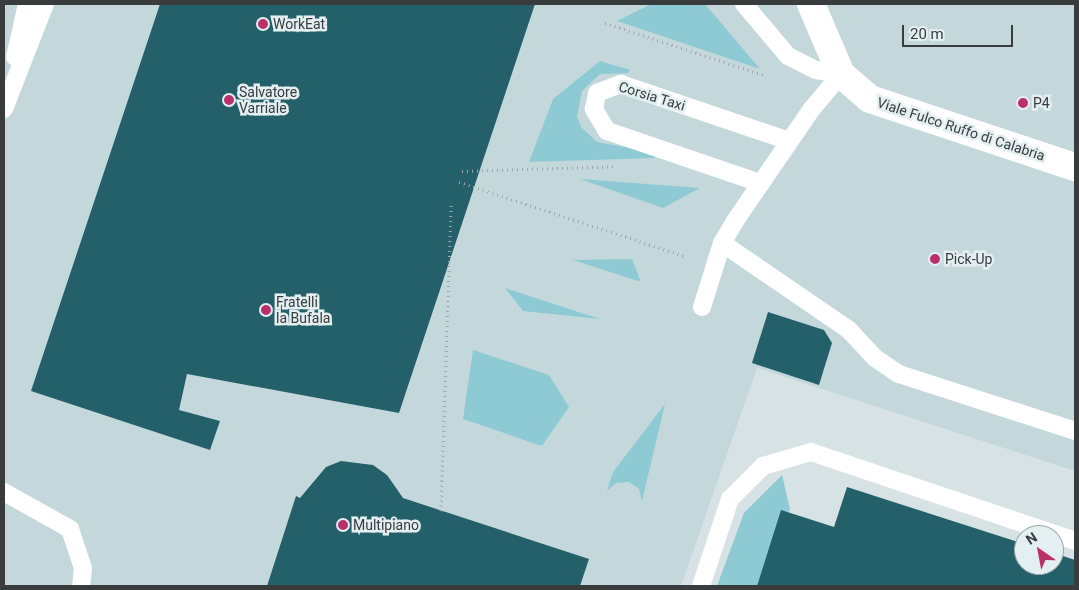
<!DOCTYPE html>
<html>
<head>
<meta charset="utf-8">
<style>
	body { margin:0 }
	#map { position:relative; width:1079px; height:590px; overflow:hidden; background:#d7e2e4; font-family:Roboto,sans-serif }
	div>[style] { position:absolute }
	.built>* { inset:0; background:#c4d8dc }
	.green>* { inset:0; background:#8ecad4 }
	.building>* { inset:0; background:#246069 }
	.path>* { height:3px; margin-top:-1.5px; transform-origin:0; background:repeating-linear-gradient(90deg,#9fa7a9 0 1px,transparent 0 5px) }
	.lane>* { height:18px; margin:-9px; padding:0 9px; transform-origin:9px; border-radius:9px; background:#fff }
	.primary>* { height:28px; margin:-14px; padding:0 14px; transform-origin:14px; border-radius:14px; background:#fff }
	.dots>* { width:14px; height:14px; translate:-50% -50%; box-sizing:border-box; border:2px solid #e4eff1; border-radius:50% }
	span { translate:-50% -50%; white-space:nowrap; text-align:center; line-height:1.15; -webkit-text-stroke:5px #e4eff1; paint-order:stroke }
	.poi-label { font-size:14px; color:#383c3d }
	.left { translate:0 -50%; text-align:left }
	.street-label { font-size:14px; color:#383c3d }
	.frame { position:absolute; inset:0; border:5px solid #383c3d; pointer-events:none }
	.north { position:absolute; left:1014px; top:525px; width:50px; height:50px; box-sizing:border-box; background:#e4eff1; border:1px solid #9fa7a9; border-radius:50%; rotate:327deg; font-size:14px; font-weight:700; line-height:20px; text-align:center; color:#383c3d }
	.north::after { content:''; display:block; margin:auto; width:18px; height:22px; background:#b9306b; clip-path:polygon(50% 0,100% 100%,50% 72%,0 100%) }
	.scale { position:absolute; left:902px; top:25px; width:111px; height:22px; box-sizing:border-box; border:2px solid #383c3d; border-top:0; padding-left:6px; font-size:15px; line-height:18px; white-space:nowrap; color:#383c3d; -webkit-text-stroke:4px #e4eff1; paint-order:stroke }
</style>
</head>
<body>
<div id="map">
	<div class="built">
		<div style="clip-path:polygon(4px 4px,1075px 4px,1075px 471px,757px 368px,681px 586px,4px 586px)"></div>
	</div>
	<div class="green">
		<div style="clip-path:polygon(651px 4px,705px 4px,760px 69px,617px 21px)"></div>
		<div style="clip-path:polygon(600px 61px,630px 70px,628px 73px,600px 74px,582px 91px,577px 116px,581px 127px,597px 142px,652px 152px,655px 158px,529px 162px,553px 99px)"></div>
		<div style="clip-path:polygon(580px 179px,700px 188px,663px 208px)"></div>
		<div style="clip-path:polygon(632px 259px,641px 282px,573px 260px)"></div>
		<div style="clip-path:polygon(505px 288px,600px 319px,523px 311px)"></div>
		<div style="clip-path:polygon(473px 350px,549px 375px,569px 407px,542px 446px,463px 419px)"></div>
		<div style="clip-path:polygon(665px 404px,642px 501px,639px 489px,629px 482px,616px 483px,607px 491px,613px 472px)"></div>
		<div style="clip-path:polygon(782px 475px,790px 509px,757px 586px,717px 586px,744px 513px)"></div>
	</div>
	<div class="building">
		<div style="clip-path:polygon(160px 4px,535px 4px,399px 413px,187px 374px,179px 410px,220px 421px,210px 450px,31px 391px)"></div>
		<div style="clip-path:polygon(768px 312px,824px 330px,832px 343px,819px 385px,752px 363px)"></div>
		<div style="clip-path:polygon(341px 461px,373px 465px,387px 475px,403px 498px,589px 559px,580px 586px,267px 586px,296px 496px,300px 498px,326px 467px)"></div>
		<div style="clip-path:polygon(847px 487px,1024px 544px,1024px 565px,1054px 565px,1054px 553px,1075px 560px,1075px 586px,757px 586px,781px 510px,834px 527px)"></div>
	</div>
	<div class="path">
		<div style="left:605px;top:23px;width:167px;rotate:18.1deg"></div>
		<div style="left:462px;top:171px;width:155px;rotate:-1.8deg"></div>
		<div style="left:459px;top:182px;width:237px;rotate:18.2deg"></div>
		<div style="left:441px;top:511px;width:306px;rotate:-88.1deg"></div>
	</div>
	<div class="lane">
		<div style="left:744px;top:4px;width:68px;rotate:49.8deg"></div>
		<div style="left:788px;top:56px;width:31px;rotate:27deg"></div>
		<div style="left:816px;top:70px;width:25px;rotate:9deg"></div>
		<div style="left:15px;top:57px;width:54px;rotate:-77.2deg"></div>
		<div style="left:4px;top:109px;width:113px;rotate:-68.7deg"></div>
		<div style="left:760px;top:183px;width:162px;rotate:-161.2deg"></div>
		<div style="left:607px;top:131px;width:26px;rotate:-121deg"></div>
		<div style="left:594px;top:109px;width:16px;rotate:-79deg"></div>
		<div style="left:597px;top:93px;width:26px;rotate:-21deg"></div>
		<div style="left:621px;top:84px;width:177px;rotate:18.7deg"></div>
		<div style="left:722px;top:243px;width:154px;rotate:34.4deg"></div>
		<div style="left:849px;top:330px;width:38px;rotate:47deg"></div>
		<div style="left:875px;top:358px;width:29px;rotate:34deg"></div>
		<div style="left:899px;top:374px;width:185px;rotate:17.9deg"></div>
		<div style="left:702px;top:307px;width:67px;rotate:-72.6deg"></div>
		<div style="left:722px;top:243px;width:26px;rotate:-59deg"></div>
		<div style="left:735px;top:221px;width:135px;rotate:-55.6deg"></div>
		<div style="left:811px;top:110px;width:47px;rotate:-50.2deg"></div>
		<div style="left:4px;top:492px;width:76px;rotate:29.3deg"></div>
		<div style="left:70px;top:529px;width:41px;rotate:71.6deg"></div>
		<div style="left:83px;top:568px;width:18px;rotate:96deg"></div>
		<div style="left:701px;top:586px;width:92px;rotate:-71.6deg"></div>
		<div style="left:730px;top:499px;width:47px;rotate:-45deg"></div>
		<div style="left:763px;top:466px;width:50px;rotate:-16.3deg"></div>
		<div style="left:811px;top:452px;width:279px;rotate:18.6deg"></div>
	</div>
	<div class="primary">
		<div style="left:811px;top:4px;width:76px;rotate:66.8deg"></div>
		<div style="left:841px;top:74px;width:38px;rotate:41deg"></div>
		<div style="left:870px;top:99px;width:216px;rotate:18.4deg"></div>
	</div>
	<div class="dots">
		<div style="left:263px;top:24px;background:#b9306b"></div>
		<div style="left:229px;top:100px;background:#b9306b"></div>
		<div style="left:1023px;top:103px;background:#b9306b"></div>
		<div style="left:935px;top:259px;background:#b9306b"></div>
		<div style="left:266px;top:310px;background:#b9306b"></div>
		<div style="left:343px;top:525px;background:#b9306b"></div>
	</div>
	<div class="poi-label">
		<span class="left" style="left:273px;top:24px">WorkEat</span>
		<span class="left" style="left:239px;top:100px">Salvatore<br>Varriale</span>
		<span class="left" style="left:1033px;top:103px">P4</span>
		<span class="left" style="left:945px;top:259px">Pick-Up</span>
		<span class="left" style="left:276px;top:310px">Fratelli<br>la Bufala</span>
		<span class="left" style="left:353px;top:525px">Multipiano</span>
	</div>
	<div class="street-label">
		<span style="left:652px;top:96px;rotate:17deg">Corsia Taxi</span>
		<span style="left:961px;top:129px;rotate:18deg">Viale Fulco Ruffo di Calabria</span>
	</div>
	<div class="frame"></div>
	<div class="north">N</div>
	<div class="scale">20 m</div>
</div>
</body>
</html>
